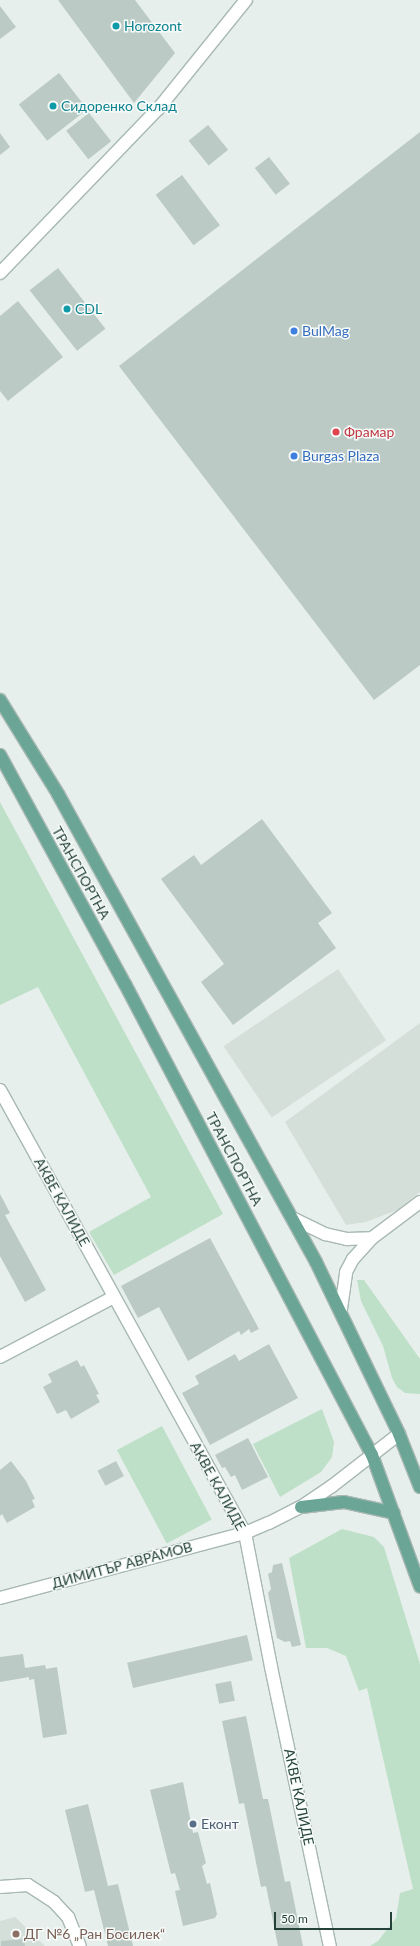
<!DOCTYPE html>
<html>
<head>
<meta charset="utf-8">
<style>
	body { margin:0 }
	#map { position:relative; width:420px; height:1946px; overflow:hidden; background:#e6efeb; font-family:Lato,sans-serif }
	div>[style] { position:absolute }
	.built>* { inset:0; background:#d4dfda; transform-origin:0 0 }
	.green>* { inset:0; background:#bfe0c8; transform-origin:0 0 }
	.building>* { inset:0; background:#bbcac4; transform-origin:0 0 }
	.roads { filter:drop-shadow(1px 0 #a8b8b2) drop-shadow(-1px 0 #a8b8b2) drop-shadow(0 1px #a8b8b2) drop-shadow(0 -1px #a8b8b2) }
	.street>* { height:12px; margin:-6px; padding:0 6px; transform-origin:6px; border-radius:6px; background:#fff }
	.secondary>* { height:12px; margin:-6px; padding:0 6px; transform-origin:6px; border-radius:6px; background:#fff }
	.primary>* { height:12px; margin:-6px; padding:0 6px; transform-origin:6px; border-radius:6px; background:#6aa596 }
	.dots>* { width:11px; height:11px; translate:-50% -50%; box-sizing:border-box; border:2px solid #f7fbf9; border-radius:50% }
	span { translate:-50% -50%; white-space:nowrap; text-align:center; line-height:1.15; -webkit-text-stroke:3px #f7fbf9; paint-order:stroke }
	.culture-label { font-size:14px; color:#0d838f }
	.left { translate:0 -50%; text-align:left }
	.shop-label { font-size:14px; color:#366cbe }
	.health-label { font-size:14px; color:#be3a42 }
	.street-label { font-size:14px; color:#24423a }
	.service-label { font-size:14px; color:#4e5e75 }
	.education-label { font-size:14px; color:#785e54 }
	.scale { position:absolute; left:274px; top:1912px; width:118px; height:18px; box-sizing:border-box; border:2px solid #24423a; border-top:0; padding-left:5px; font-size:12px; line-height:14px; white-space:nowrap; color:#24423a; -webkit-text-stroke:3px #f7fbf9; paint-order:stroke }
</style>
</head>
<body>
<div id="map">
	<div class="built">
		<div style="left:338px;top:969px;width:86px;height:138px;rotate:56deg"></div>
		<div style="clip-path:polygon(420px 1023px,420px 1192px,397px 1210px,366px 1222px,346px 1225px,285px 1122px)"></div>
		<div style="clip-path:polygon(15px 1917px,45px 1946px,0 1946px,0 1921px)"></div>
	</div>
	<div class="green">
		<div style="clip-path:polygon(0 802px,223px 1214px,114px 1275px,89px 1232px,151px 1197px,38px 987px,0 1005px)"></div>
		<div style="clip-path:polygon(357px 1280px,364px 1280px,420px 1359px,420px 1394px,405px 1393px,397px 1387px,392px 1378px,383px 1346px,361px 1301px)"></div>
		<div style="clip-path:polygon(322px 1409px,334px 1442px,332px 1457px,321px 1472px,280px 1497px,253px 1444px)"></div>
		<div style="left:162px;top:1426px;width:106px;height:51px;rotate:62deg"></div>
		<div style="clip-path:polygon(342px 1529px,374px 1537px,384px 1547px,420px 1664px,420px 1946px,370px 1946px,378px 1941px,396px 1918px,400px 1893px,413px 1889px,367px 1688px,359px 1691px,346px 1656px,327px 1648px,306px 1648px,289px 1558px)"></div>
	</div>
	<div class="building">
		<div style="clip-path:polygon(58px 0,135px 0,175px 53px,134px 103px)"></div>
		<div style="clip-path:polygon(0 6px,16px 27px,0 39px)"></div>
		<div style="left:59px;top:73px;width:46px;height:51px;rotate:52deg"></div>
		<div style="left:89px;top:113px;width:36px;height:29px;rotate:52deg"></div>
		<div style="left:208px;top:125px;width:32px;height:25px;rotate:51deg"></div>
		<div style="clip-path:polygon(420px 132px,420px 665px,374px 700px,119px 366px)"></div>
		<div style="clip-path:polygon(0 133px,10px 147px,0 155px)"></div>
		<div style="left:269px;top:157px;width:34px;height:18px;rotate:52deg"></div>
		<div style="left:182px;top:175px;width:63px;height:33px;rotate:53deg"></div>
		<div style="left:58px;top:268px;width:77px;height:36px;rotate:52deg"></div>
		<div style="clip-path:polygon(18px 301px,63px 357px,8px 401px,0 391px,0 316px)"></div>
		<div style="clip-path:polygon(262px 819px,332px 913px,318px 923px,336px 948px,233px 1025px,201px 982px,224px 964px,161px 879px,194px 855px,201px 865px)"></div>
		<div style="clip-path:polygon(0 1194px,10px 1213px,5px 1215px,46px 1290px,25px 1302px,0 1256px)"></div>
		<div style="clip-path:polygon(210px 1238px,259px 1329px,251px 1333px,249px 1329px,241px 1335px,239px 1331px,188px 1361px,159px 1307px,138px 1318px,121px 1286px)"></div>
		<div style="clip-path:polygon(269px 1344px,298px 1398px,210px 1445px,182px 1393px,199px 1384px,195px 1376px,235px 1354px,239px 1361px)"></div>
		<div style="clip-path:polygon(77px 1360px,81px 1367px,84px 1365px,99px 1394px,96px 1395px,100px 1402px,71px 1419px,66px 1410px,57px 1414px,43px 1387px,52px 1382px,48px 1374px)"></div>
		<div style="clip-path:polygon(248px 1438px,268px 1477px,242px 1490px,235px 1475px,231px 1477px,225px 1467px,222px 1468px,215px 1455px)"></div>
		<div style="clip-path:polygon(11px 1461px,26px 1481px,35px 1499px,32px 1500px,35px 1507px,7px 1523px,2px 1514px,0 1516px,0 1470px)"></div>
		<div style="left:116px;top:1461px;width:17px;height:21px;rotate:62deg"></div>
		<div style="clip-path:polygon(282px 1563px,301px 1645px,292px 1647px,290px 1641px,285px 1642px,277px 1638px,268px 1593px,271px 1589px,268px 1574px,272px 1572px,273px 1565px)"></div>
		<div style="left:247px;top:1635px;width:26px;height:123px;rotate:77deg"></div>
		<div style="clip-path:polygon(23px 1654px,25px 1668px,45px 1665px,46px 1669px,57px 1667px,67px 1734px,43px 1738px,34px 1679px,29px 1680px,29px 1677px,0 1682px,0 1657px)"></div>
		<div style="left:231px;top:1681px;width:20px;height:16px;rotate:79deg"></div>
		<div style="clip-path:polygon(246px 1716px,263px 1799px,268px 1799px,285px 1882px,290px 1881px,303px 1946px,278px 1946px,266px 1886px,261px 1887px,244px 1803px,239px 1804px,222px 1721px)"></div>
		<div style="clip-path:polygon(183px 1782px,193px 1833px,198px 1832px,206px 1863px,202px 1866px,207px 1884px,210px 1883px,217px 1914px,215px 1918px,183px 1926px,175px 1891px,180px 1890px,175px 1873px,171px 1874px,150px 1790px)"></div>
		<div style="clip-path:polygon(88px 1804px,108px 1886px,118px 1884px,133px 1946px,108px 1946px,94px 1890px,85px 1892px,65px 1810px)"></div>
		<div style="clip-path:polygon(24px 1939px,25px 1946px,1px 1946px,1px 1941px)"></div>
	</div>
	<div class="roads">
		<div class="street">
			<div style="left:0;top:273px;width:228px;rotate:-46.1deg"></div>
			<div style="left:158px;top:109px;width:140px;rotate:-51.1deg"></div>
			<div style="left:0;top:1090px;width:506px;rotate:61.06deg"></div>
			<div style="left:245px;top:1533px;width:136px;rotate:79deg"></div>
			<div style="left:271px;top:1667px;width:285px;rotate:78.1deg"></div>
			<div style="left:292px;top:1218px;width:37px;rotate:26deg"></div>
			<div style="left:325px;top:1234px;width:23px;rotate:13deg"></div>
			<div style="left:347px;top:1239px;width:25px;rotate:-2deg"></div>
			<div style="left:341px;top:1309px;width:37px;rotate:-82deg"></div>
			<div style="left:346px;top:1272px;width:15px;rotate:-62deg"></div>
			<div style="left:353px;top:1259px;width:28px;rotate:-48deg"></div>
			<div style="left:372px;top:1238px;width:60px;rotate:-36.9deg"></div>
			<div style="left:0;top:1357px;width:129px;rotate:-27.8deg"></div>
			<div style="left:0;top:1887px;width:28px;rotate:-4deg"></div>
			<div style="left:28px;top:1885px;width:31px;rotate:33deg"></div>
			<div style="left:54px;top:1902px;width:21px;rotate:47deg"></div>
			<div style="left:68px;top:1917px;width:31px;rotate:68deg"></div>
		</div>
		<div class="secondary">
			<div style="left:0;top:1598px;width:253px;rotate:-14.9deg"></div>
			<div style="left:245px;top:1533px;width:26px;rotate:-23deg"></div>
			<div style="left:269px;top:1523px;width:36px;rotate:-27deg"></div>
			<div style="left:301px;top:1507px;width:37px;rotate:-34deg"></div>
			<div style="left:332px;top:1486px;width:85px;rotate:-37.8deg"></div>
		</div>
		<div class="primary">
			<div style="left:0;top:700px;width:110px;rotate:58.3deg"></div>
			<div style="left:58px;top:794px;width:534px;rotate:61.13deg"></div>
			<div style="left:316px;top:1262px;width:191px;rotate:64.2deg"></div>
			<div style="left:399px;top:1434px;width:57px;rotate:68.4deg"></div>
			<div style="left:0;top:755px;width:261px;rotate:61.4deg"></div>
			<div style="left:125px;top:984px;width:532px;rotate:62.33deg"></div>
			<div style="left:372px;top:1455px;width:140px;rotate:69.9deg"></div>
			<div style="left:301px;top:1507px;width:43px;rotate:-6.6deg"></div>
			<div style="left:344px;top:1502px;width:51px;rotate:12.4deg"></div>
		</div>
	</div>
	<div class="dots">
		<div style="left:116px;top:26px;background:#0f9aa8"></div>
		<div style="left:53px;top:106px;background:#0f9aa8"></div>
		<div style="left:67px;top:309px;background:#0f9aa8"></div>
		<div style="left:294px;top:331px;background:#3f7fe0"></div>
		<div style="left:336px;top:432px;background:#e0444e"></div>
		<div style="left:294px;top:456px;background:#3f7fe0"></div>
		<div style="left:193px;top:1824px;background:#5c6f8a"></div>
		<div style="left:16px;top:1934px;background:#8d6e63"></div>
	</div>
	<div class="culture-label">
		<span class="left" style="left:124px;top:26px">Horozont</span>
		<span class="left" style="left:61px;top:106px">Сидоренко Склад</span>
		<span class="left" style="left:75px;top:309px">CDL</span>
	</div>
	<div class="shop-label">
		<span class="left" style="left:302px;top:331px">BulMag</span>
		<span class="left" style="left:302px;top:456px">Burgas Plaza</span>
	</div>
	<div class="health-label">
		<span class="left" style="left:344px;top:432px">Фрамар</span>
	</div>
	<div class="street-label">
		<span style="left:81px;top:873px;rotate:61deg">ТРАНСПОРТНА</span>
		<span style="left:234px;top:1159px;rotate:62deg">ТРАНСПОРТНА</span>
		<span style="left:62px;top:1202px;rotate:61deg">АКВЕ КАЛИДЕ</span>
		<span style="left:218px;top:1486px;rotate:61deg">АКВЕ КАЛИДЕ</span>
		<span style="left:122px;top:1565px;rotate:-15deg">ДИМИТЪР АВРАМОВ</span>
		<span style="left:299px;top:1797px;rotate:78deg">АКВЕ КАЛИДЕ</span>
	</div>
	<div class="service-label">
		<span class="left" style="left:201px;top:1824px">Еконт</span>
	</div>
	<div class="education-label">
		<span class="left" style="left:24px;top:1934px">ДГ №6 „Ран Босилек“</span>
	</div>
	<div class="scale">50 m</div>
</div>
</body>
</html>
